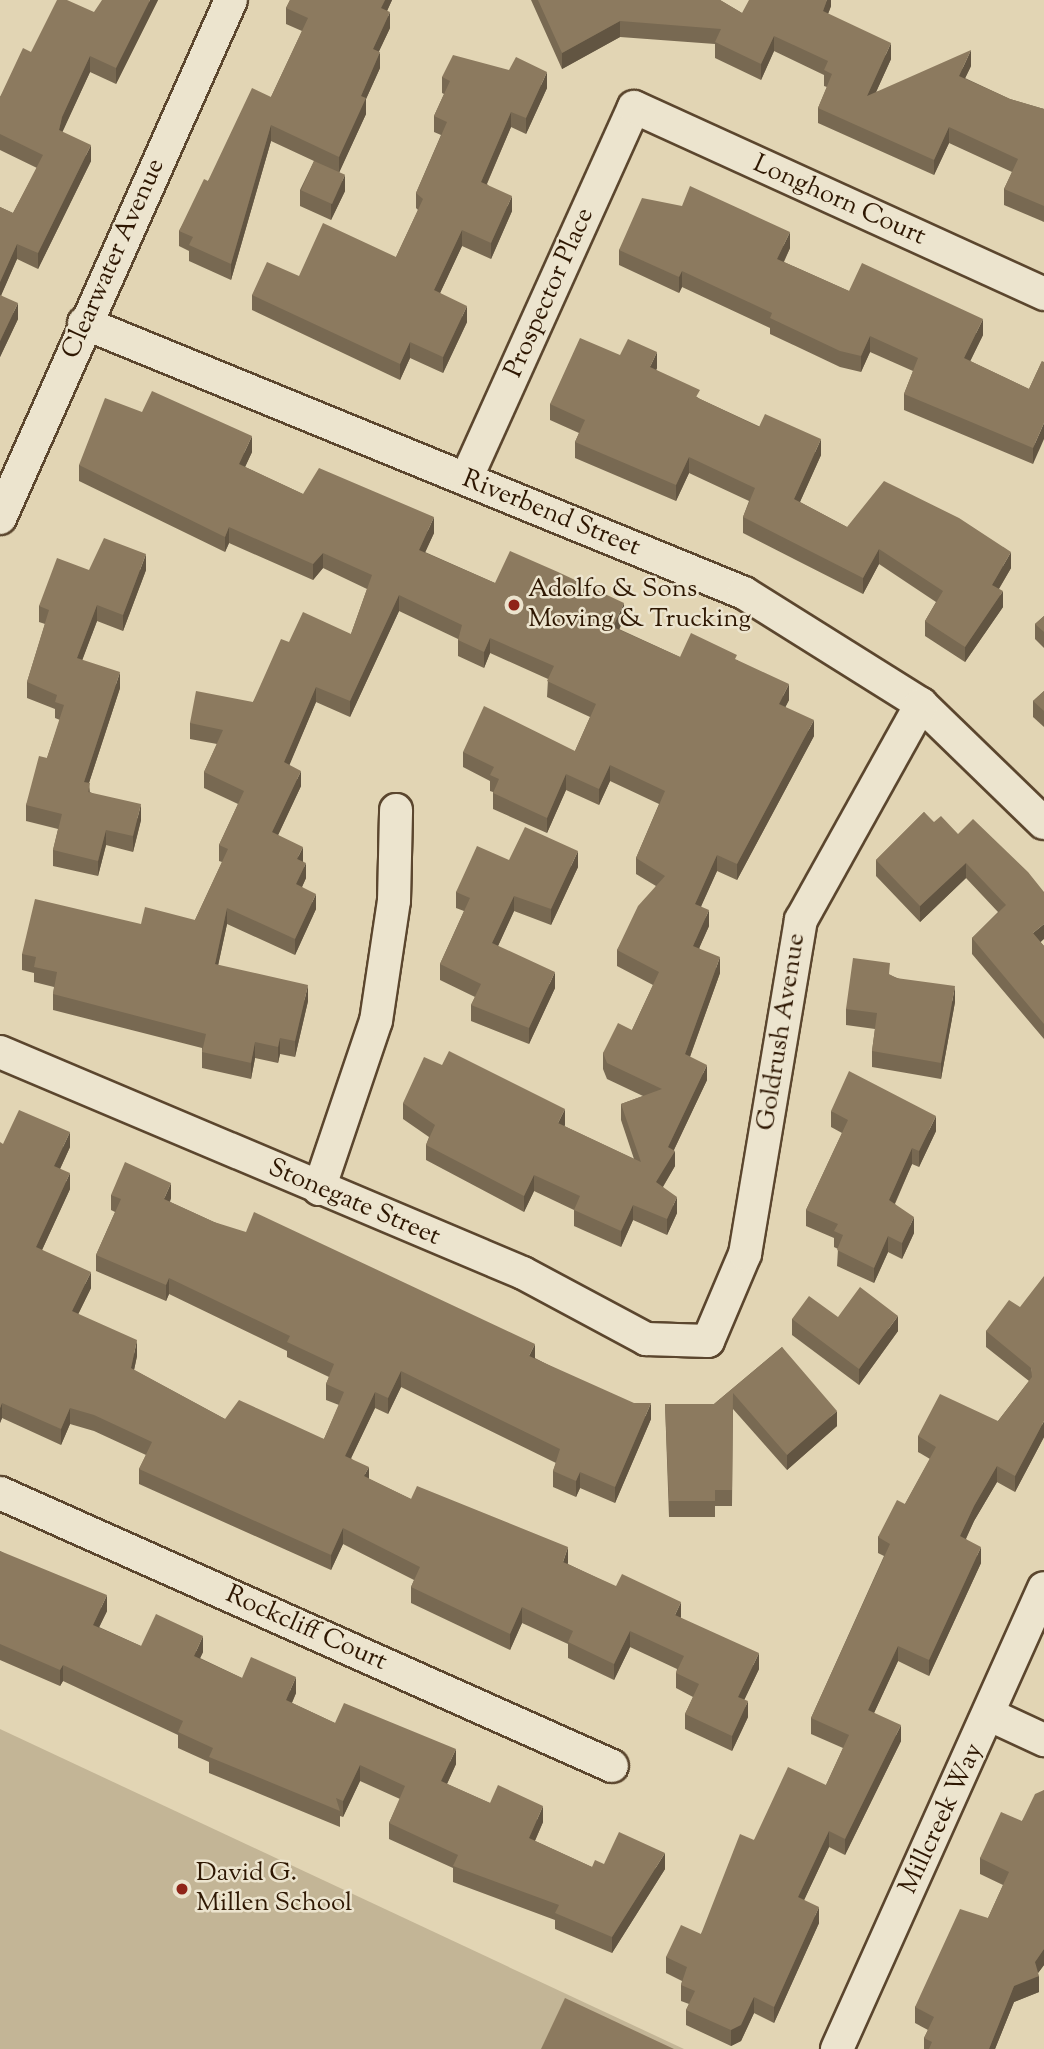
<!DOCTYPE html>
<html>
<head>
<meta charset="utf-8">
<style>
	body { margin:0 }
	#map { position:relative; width:1044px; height:2049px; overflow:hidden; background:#e2d5b4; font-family:"Sorts Mill Goudy",serif }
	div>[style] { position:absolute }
	.green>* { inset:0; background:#c3b596 }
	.roads { filter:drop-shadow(2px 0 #5b462e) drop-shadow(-2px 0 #5b462e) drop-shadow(0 2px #5b462e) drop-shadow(0 -2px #5b462e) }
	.street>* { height:32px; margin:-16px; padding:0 16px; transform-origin:16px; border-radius:16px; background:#ece4ce }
	.wall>* { inset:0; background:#786952 }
	.shaded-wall>* { inset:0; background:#625542 }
	.building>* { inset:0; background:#8c7a5f; transform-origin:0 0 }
	.dots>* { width:19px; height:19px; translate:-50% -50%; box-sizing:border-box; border:4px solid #ece4ce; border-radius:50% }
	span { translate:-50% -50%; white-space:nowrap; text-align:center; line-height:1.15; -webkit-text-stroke:5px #ece4ce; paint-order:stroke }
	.street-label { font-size:26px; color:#2e1702 }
	.poi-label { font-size:26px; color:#2e1702 }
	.left { translate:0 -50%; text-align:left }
</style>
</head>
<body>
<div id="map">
	<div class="green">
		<div style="clip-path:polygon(0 1729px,684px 2049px,0 2049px)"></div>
	</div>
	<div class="roads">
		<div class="street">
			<div style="left:84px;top:323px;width:713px;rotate:22.25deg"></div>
			<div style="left:744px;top:593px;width:209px;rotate:32.1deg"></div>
			<div style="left:921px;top:704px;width:171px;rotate:44.1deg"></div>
			<div style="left:466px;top:479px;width:408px;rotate:-65.7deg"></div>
			<div style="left:634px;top:107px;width:451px;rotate:24.5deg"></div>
			<div style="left:0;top:518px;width:567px;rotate:-65.97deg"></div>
			<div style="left:0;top:1052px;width:568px;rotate:22.91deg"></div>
			<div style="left:523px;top:1273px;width:140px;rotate:28.2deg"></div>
			<div style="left:646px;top:1339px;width:62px;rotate:1.8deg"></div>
			<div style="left:708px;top:1341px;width:95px;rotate:-67deg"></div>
			<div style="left:745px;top:1254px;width:339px;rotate:-80.5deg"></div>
			<div style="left:801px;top:920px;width:247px;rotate:-60.9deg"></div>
			<div style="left:319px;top:1189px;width:177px;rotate:-71.3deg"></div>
			<div style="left:376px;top:1021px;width:121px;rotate:-81.5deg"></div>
			<div style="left:394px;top:901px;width:91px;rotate:-88.7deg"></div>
			<div style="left:0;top:1493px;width:670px;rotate:24.04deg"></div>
			<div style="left:990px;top:1715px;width:60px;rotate:24.8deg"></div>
			<div style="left:837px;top:2049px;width:505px;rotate:-65.82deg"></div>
		</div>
	</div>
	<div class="wall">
		<div style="clip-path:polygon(158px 0,116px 84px,90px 72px,62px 132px,91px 161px,38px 269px,17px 259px,1px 295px,18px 319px,0 357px,0 207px,13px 213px,37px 168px,0 150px,0 97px,31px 52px,94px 12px)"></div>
		<div style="clip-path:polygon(290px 0,392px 0,387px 11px,390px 28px,379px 51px,380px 68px,366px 99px,366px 114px,339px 172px,345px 191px,331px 220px,300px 206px,300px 190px,314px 161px,271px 141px,231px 280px,189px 261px,189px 251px,179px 246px,179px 231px,208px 181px,271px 97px,302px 31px,286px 24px,286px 8px)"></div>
		<div style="clip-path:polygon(531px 0,720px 0,742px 13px,831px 0,831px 6px,828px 14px,891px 59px,876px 92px,971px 66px,965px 78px,1010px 99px,1044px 109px,1044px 222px,1004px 205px,1004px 189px,1012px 172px,949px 143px,934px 175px,818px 123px,818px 108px,827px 87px,824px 86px,824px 75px,774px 51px,761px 80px,715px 58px,715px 44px,620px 37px,562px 69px)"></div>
		<div style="clip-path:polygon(509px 70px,547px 88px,526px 134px,511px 127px,487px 184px,512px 211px,491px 259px,462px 246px,440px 293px,467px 322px,443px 373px,410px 358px,400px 380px,252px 310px,252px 295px,299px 276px,396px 257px,418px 210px,416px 208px,416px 193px,441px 135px,434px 132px,434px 116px,444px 94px,442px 93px,442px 77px)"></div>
		<div style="clip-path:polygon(682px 206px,790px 248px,784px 262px,849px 291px,983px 335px,970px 361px,1029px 389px,1042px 361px,1033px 464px,904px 410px,904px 394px,913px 371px,870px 352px,861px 372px,840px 367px,770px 334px,770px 328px,682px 287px,679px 293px,619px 265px,619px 250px)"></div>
		<div style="clip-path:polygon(620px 355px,657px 368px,656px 370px,700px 399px,821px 455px,800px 502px,847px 527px,1011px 568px,999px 589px,1003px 607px,965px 662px,925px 636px,925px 621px,936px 602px,879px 564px,863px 594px,743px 533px,743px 517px,749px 501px,689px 473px,676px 501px,575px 458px,575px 442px,579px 433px,550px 420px,550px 404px)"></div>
		<div style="clip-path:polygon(252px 452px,245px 467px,303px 494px,434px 533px,425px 552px,495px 583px,624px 619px,619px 629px,680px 657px,737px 660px,789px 700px,785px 707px,814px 736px,737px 880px,717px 871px,701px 906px,709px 926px,699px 948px,720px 973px,690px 1057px,707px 1080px,674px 1150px,675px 1166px,663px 1187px,677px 1213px,667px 1235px,633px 1220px,621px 1247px,574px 1226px,574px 1210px,534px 1191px,524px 1212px,426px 1160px,426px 1145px,429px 1137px,403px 1119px,403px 1103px,565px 1125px,564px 1126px,634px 1159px,621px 1120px,621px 1104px,643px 1096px,607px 1079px,603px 1069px,603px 1053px,632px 1030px,653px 985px,617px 966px,617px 950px,656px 886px,636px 874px,636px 858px,659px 804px,610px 781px,599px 805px,566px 790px,547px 833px,493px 809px,493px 792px,490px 791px,490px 781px,463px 767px,463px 752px,575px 751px,590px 717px,547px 697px,548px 679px,490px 653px,484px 668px,458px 656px,458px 639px,399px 611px,350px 717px,316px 702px,289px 765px,301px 786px,278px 835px,303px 861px,306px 878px,302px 887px,316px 909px,295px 955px,227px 924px,218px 965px,308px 1001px,295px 1057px,280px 1054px,278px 1063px,255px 1058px,251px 1079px,202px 1068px,202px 1048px,53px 1010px,53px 994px,54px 987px,34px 982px,34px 973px,22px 970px,22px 954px,141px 924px,195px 920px,222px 862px,219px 861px,219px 845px,238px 804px,204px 788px,204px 772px,217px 744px,190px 739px,190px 723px,253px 702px,289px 642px,351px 634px,367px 589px,323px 568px,313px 580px,229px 543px,225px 552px,79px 481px,79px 465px)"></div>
		<div style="clip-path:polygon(89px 570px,146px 570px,123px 631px,97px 621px,82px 660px,120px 688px,89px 783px,90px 792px,141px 820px,133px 852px,106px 845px,98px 876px,53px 866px,53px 850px,58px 829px,26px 821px,26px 805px,47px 758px,60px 720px,55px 718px,55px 709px,27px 698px,27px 682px,45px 624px,39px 622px,39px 606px)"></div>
		<div style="clip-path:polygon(1044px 616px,1044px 648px,1035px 639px,1035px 624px)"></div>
		<div style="clip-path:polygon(1044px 691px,1044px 727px,1033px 717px,1033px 701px)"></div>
		<div style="clip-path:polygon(924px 812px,1044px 946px,1044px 1039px,972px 954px,972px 938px,998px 912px,966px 878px,920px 922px,876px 876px,876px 860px)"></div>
		<div style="clip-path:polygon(509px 860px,578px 867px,551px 925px,514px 911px,498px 946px,555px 988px,529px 1044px,471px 1021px,471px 1005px,475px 997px,440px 980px,440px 964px,464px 911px,456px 908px,456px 892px)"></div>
		<div style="clip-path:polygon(890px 975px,955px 1002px,941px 1079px,872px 1067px,872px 1051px,875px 1029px,846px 1025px,846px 1009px)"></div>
		<div style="clip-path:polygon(831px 1111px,936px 1131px,919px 1167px,912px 1164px,895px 1204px,914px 1233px,902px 1259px,888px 1252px,874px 1283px,837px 1266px,838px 1249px,834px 1247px,834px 1238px,806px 1226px,806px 1210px,842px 1133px,831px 1127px)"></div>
		<div style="clip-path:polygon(3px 1144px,70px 1147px,60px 1169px,70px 1189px,42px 1250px,91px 1288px,78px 1314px,137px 1356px,134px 1370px,225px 1419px,324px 1439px,339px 1405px,326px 1400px,326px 1384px,329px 1377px,287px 1357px,287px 1351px,169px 1294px,166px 1301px,96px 1271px,96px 1255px,115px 1212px,111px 1210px,111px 1195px,171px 1198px,170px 1202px,214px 1222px,535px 1358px,651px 1419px,615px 1503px,580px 1488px,576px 1497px,553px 1487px,553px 1471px,556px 1463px,401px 1387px,388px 1414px,375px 1408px,351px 1458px,369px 1479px,411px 1499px,568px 1564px,681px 1618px,759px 1669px,744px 1700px,748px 1717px,732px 1751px,685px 1729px,685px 1714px,693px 1697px,676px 1688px,676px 1673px,677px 1669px,630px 1647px,614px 1680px,568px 1658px,568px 1644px,522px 1623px,510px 1650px,411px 1603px,411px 1587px,414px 1580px,343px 1544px,331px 1570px,139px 1484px,139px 1469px,146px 1455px,94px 1431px,70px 1424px,61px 1445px,2px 1418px,0 1423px)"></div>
		<div style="clip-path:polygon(1020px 1307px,1044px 1437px,1015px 1492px,997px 1482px,974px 1521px,966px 1539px,981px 1563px,929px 1676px,898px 1661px,874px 1713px,901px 1741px,845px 1855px,829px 1847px,804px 1900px,819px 1923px,774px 2023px,754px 2013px,741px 2041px,731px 2046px,686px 2025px,686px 2010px,689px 2004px,681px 2001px,681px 1985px,682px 1981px,666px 1973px,666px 1957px,701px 1934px,754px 1840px,826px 1785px,843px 1748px,811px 1734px,811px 1718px,884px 1556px,878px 1553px,878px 1537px,905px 1504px,930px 1459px,918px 1452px,918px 1436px,998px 1421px,1029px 1381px,986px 1347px,986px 1331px)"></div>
		<div style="clip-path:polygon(838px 1317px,898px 1331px,859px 1385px,792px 1335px,792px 1319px)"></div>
		<div style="clip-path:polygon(782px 1347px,837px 1426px,787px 1470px,733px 1409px,732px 1506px,715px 1506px,715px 1517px,669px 1517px,665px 1404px,714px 1404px)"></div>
		<div style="clip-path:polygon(0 1551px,107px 1611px,99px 1627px,141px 1646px,203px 1652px,200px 1658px,242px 1678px,296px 1693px,292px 1703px,335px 1723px,456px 1764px,447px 1784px,490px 1803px,543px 1822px,535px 1841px,592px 1867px,604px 1864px,665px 1869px,612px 1953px,555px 1929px,555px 1920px,453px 1882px,453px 1868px,389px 1839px,389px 1823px,400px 1799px,360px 1781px,343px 1817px,340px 1816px,340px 1827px,209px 1773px,209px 1762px,178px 1748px,178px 1735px,63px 1681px,60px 1686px,0 1660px)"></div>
		<div style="clip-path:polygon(1044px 1790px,1044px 1965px,1038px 1973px,1039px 1992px,1014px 2002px,995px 2049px,924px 2049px,924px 2038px,928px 2030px,915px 2023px,915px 2007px,988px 1918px,1003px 1885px,980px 1874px,980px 1858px,1022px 1821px)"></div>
	</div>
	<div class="shaded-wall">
		<div style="clip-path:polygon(150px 0,158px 0,116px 84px,116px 68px)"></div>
		<div style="clip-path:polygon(385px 0,392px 0,381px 24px,381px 8px)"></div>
		<div style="clip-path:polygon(827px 0,831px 0,831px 6px,823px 27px,823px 11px)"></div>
		<div style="clip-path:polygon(390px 12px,390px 28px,373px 64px,373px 49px)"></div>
		<div style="clip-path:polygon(620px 21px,620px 37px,562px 69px,562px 53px)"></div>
		<div style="clip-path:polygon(774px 36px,774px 51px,761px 80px,761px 64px)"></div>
		<div style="clip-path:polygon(891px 43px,891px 59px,867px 112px,867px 96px)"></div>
		<div style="clip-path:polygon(971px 50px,971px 66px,959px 91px,959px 76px)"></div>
		<div style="clip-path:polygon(380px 52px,380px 68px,366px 99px,366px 114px,339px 173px,339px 157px,361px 96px)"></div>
		<div style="clip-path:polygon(90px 56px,90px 72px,62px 133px,59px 130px,62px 117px)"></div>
		<div style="clip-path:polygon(547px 72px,547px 88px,526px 134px,526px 118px)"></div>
		<div style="clip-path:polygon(511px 112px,511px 127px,481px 197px,481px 182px)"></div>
		<div style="clip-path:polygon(271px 125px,271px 141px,231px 280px,231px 264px)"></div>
		<div style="clip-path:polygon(949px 127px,949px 143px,934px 175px,934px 160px)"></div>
		<div style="clip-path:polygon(91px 145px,91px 161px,38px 269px,38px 253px)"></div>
		<div style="clip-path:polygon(345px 175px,345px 191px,331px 220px,331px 204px)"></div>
		<div style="clip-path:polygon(512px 196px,512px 211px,491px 259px,491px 243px)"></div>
		<div style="clip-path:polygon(462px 230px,462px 246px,434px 306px,434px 290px)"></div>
		<div style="clip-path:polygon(790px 232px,790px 248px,777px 275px,777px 259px)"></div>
		<div style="clip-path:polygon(17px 244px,17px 259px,0 298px,0 282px)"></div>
		<div style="clip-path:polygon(682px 271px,682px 287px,679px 293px,679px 277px)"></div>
		<div style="clip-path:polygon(18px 303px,18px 319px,0 357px,0 341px)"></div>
		<div style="clip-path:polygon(467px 306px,467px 322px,443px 373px,443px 357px)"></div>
		<div style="clip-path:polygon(983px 319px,983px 335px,964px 374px,964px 358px)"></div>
		<div style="clip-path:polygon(870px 336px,870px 352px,861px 372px,861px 356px)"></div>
		<div style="clip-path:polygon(410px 342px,410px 358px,400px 380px,400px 364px)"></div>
		<div style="clip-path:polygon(657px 352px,657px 368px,650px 383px,650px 367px)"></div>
		<div style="clip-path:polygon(1044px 423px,1044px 439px,1033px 464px,1033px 448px)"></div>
		<div style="clip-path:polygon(252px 436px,252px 452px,239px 480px,239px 464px)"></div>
		<div style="clip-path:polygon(821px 439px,821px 455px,794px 515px,794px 499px)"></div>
		<div style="clip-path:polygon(689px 457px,689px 473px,676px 501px,676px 485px)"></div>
		<div style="clip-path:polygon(434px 517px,434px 533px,419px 566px,419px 550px)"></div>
		<div style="clip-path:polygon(229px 527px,229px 543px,225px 552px,225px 537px)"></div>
		<div style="clip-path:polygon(879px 549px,879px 564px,863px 594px,863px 578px)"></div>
		<div style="clip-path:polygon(1011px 552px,1011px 568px,992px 600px,992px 585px)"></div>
		<div style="clip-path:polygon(323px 553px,323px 568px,313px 580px,313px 564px)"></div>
		<div style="clip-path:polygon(146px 554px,146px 570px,123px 631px,123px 615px)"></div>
		<div style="clip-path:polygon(1003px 591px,1003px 607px,965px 662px,965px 647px)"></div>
		<div style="clip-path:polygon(399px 595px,399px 611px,350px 717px,350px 701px)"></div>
		<div style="clip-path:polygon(624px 603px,624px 619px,613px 643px,613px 627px)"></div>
		<div style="clip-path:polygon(97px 605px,97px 621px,77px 674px,77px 658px)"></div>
		<div style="clip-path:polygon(490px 638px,490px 653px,484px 668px,484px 652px)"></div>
		<div style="clip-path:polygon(120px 672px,120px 688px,84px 798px,84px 782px)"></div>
		<div style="clip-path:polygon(789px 684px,789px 700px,779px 720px,779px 704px)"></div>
		<div style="clip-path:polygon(316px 687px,316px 702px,284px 778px,284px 762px)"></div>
		<div style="clip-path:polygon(814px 720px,814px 736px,737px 880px,737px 864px)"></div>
		<div style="clip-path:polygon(610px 765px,610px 781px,599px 805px,599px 789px)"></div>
		<div style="clip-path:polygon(301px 771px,301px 786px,272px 848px,272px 832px)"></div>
		<div style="clip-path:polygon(566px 774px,566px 790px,547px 833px,547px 818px)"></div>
		<div style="clip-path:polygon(141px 804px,141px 820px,133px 852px,133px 836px)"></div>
		<div style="clip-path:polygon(106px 830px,106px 845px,98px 876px,98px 861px)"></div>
		<div style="clip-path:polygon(303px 847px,303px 863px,297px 859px)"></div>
		<div style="clip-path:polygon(578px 851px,578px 867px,551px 925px,551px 909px)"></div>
		<div style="clip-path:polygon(717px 855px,717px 871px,695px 920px,695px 904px)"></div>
		<div style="clip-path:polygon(306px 863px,306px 878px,296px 900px,296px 884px)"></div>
		<div style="clip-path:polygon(966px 863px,966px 878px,920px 922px,920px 906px)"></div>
		<div style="clip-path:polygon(316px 894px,316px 909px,295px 955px,295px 939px)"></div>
		<div style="clip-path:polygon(514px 896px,514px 911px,492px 959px,492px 943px)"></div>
		<div style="clip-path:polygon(227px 908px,227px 924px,215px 980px,215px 964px)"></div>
		<div style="clip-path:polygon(709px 910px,709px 926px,693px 962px,693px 946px)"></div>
		<div style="clip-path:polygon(1044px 924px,1044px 939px,1033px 949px,1033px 933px)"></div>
		<div style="clip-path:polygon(720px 957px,720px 973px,685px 1070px,685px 1054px)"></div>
		<div style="clip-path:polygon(555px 972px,555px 988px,529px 1044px,529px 1028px)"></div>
		<div style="clip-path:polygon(308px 985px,308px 1001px,295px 1057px,295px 1041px)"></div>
		<div style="clip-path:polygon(955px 986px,955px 1002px,941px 1079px,941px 1063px)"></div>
		<div style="clip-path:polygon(280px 1038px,280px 1054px,278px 1063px,278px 1047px)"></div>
		<div style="clip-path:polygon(255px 1042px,255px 1058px,251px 1079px,251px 1063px)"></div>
		<div style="clip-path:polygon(707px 1065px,707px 1080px,669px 1160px,675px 1151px,675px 1166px,656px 1198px,656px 1182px,668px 1147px)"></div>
		<div style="clip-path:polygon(565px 1109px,565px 1125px,558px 1139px,558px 1123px)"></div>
		<div style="clip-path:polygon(936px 1116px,936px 1131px,919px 1167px,919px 1151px)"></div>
		<div style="clip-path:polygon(70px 1132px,70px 1147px,54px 1182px,54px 1166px)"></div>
		<div style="clip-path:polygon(912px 1148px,912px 1164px,889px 1216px,889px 1200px)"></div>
		<div style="clip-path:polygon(70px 1173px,70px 1189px,36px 1263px,36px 1247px)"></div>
		<div style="clip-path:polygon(534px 1175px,534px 1191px,524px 1212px,524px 1196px)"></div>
		<div style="clip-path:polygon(171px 1183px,171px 1198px,164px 1215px,164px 1199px)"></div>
		<div style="clip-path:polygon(677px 1197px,677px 1213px,667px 1235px,667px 1219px)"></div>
		<div style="clip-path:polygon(633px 1205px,633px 1220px,621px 1247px,621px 1231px)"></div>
		<div style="clip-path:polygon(914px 1217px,914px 1233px,902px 1259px,902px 1243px)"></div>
		<div style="clip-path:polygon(888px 1236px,888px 1252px,874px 1283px,874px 1268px)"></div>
		<div style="clip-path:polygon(91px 1272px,91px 1288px,72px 1327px,72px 1311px)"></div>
		<div style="clip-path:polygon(169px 1278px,169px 1294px,166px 1301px,166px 1285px)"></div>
		<div style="clip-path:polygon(898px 1316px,898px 1331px,859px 1385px,859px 1369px)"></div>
		<div style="clip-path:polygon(137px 1340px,137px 1356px,131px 1384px,131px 1368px)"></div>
		<div style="clip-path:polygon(535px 1344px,535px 1359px,529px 1356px)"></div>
		<div style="clip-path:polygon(401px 1371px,401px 1387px,388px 1414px,388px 1398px)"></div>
		<div style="clip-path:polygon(375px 1392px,375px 1408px,345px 1471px,345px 1456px)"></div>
		<div style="clip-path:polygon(2px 1403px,2px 1418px,0 1423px,0 1408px)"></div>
		<div style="clip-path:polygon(651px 1403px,651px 1419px,615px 1503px,615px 1487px)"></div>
		<div style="clip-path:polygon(70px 1408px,70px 1424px,61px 1445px,61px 1429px)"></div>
		<div style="clip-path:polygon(837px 1411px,837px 1426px,787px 1470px,787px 1455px)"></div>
		<div style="clip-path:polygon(1044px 1421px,1044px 1437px,1015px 1492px,1015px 1476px)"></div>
		<div style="clip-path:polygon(997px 1466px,997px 1482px,974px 1521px,960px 1551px,960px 1536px,974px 1506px)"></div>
		<div style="clip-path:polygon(369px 1467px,369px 1482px,364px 1476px)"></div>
		<div style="clip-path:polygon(580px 1472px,580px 1488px,576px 1497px,576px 1481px)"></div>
		<div style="clip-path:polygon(343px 1528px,343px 1544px,331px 1570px,331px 1555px)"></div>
		<div style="clip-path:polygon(568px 1547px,568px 1563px,563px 1578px,563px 1562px)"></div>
		<div style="clip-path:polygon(981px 1547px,981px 1563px,929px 1676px,929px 1660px)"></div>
		<div style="clip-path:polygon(107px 1595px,107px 1611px,93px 1640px,93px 1625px)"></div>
		<div style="clip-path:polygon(681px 1602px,681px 1617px,675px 1631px,675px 1615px)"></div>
		<div style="clip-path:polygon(522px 1607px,522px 1623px,510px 1650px,510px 1634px)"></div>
		<div style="clip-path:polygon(630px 1631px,630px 1647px,614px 1680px,614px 1664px)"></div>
		<div style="clip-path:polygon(203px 1636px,203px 1652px,194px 1671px,194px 1656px)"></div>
		<div style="clip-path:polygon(898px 1646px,898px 1661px,868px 1726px,868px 1710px)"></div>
		<div style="clip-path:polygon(759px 1653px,759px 1669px,738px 1713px,738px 1697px)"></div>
		<div style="clip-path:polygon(63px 1665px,63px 1681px,60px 1686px,60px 1670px)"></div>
		<div style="clip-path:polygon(296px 1677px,296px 1693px,286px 1716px,286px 1700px)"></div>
		<div style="clip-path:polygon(748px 1701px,748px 1717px,732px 1751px,732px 1736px)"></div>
		<div style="clip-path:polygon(901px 1725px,901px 1741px,845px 1855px,845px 1839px)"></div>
		<div style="clip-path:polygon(456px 1749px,456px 1764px,441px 1797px,441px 1781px)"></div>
		<div style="clip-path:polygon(360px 1765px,360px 1781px,343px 1817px,343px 1801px)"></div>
		<div style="clip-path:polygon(543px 1806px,543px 1822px,529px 1854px,529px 1838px)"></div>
		<div style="clip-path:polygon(829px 1831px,829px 1847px,798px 1913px,798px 1897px)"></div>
		<div style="clip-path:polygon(665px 1853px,665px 1869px,612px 1953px,612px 1937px)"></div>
		<div style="clip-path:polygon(819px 1907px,819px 1923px,774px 2023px,774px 2007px)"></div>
		<div style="clip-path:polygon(1044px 1949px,1044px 1965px,1035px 1977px,1039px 1976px,1039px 1992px,1014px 2002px,995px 2049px,989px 2049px,1014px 1986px,1035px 1962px)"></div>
		<div style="clip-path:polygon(754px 1997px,754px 2013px,741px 2041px,731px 2046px,731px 2030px)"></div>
	</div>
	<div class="building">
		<div style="clip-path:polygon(57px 0,67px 0,94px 12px,102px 0,150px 0,116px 68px,90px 56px,62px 117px,59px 130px,91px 145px,38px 253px,17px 244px,0 282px,0 207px,13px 213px,43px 155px,0 134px,0 97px,23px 48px,31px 52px)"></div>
		<div style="clip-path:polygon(290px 0,385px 0,381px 8px,390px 12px,373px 49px,380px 52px,361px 96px,366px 98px,339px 157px,271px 125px,231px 264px,189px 245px,193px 237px,179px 231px,204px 179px,208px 181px,252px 88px,271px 97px,308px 18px,286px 8px)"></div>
		<div style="clip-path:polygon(538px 0,720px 0,742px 13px,749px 0,827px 0,823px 11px,891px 43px,867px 96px,971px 50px,959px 76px,1010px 99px,1044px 109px,1044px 206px,1004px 189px,1018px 159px,949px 127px,934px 160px,818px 108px,832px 74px,824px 70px,828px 61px,774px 36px,761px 64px,715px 42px,721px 29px,620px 21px,562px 53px)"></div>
		<div style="clip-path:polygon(453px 55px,509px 70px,516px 57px,547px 72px,526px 118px,511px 112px,481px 182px,512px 196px,491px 243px,462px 230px,434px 290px,467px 306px,443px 357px,410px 342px,400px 364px,252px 295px,267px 262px,299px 276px,323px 223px,396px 257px,423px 199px,416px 193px,447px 122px,434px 116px,450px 81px,442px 77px)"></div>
		<div style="left:314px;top:161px;width:34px;height:32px;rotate:24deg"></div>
		<div style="clip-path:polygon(690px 186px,790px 232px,777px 259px,849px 291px,862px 263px,983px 319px,964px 358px,1029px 389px,1042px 361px,1044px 362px,1044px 423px,1033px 448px,904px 394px,918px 358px,870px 336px,861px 356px,840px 351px,770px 318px,772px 313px,682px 271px,679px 277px,619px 250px,642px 198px,682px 206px)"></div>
		<div style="clip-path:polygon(0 295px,18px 303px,0 341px)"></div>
		<div style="clip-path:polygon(580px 338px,620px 355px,628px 339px,657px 352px,650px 367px,700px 390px,696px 397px,759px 427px,765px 414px,821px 439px,794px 499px,847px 527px,884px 481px,959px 518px,1011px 552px,992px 585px,1003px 591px,965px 647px,925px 621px,943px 591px,879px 549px,863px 578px,743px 517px,755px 488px,689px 457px,676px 485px,575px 442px,585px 420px,550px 404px)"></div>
		<div style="clip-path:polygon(152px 391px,252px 436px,239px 464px,303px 494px,319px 468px,434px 517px,419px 550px,495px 583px,510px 551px,558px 572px,624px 603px,613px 627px,680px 657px,691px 633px,737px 655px,735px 659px,789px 684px,779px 704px,814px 720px,737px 864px,717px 855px,695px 904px,709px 910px,693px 946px,720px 957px,685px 1054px,707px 1065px,668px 1147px,675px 1151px,656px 1182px,677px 1197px,667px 1219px,633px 1205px,621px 1231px,574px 1210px,580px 1196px,534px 1175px,524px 1196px,426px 1145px,435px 1125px,403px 1103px,424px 1057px,442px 1065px,449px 1051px,565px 1109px,558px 1123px,641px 1162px,621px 1104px,662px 1089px,607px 1063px,603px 1053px,618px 1023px,632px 1030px,659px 972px,617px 950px,638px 906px,665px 876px,636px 858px,665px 791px,610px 765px,599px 789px,566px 774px,547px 818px,493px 793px,499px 779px,490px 775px,494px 767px,463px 752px,484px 706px,575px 751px,596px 704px,547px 681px,554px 666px,490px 638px,484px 652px,458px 640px,462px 625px,399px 595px,350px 701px,316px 687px,284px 762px,301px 771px,272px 832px,303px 847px,297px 859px,306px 863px,296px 884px,316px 894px,295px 939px,227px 908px,215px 964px,308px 985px,295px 1041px,280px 1038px,278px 1047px,255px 1042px,251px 1063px,202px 1052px,206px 1034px,53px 994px,57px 972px,34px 967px,36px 957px,22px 954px,35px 899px,141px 924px,145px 907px,195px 920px,228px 849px,219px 845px,244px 791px,204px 772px,223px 730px,190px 723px,196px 691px,253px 702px,281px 639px,289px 642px,303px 612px,351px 634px,372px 575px,323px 553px,313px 564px,229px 527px,225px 537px,79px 465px,105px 398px,142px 412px)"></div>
		<div style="clip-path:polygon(104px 538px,146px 554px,123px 615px,97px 605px,77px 658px,120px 672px,84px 782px,90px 783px,88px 792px,141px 804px,133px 836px,106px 830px,98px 861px,53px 850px,62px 814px,26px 805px,39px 756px,47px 758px,64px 705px,55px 702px,57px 695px,27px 682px,49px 610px,39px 606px,57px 558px,89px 570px)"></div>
		<div style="clip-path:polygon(1044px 616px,1044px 632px,1035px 624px)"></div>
		<div style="clip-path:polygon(1044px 691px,1044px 711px,1033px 701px)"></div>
		<div style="clip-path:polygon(924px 812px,934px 822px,941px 816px,958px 834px,973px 819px,1028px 872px,1044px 892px,1044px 924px,1033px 933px,1044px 946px,1044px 1024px,972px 938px,1006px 905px,966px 863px,920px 906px,876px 860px)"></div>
		<div style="clip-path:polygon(525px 827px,578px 851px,551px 909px,514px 896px,492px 943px,555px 972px,529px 1028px,471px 1005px,481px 984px,440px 964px,470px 898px,456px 892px,477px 846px,509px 860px)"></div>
		<div style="clip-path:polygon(853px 958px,890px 963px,889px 974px,896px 978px,955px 986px,941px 1063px,872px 1051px,877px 1013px,846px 1009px)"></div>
		<div style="clip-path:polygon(849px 1071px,936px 1116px,919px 1151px,912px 1148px,889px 1200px,914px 1217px,902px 1243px,888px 1236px,874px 1268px,837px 1250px,843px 1235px,834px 1231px,838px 1224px,806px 1210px,848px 1120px,831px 1111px)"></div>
		<div style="clip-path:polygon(19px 1110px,70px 1132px,54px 1166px,70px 1173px,36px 1247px,91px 1272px,72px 1311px,137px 1340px,131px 1368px,225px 1419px,239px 1400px,324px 1439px,344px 1392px,326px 1384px,334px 1364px,287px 1342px,290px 1336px,169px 1278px,166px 1285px,96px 1255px,121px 1199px,111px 1195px,125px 1162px,171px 1183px,164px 1199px,214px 1222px,246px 1232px,254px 1212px,535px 1344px,529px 1356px,634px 1403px,651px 1403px,615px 1487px,580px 1472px,576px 1481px,553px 1471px,560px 1449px,401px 1371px,388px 1398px,375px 1392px,345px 1456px,369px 1467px,364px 1476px,411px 1499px,417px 1486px,568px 1547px,563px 1562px,616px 1586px,622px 1574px,681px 1602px,675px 1615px,759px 1653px,738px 1697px,748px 1701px,732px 1736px,685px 1714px,699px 1684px,676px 1673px,684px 1656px,630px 1631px,614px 1664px,568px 1642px,573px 1631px,522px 1607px,510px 1634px,411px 1587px,420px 1567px,343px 1528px,331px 1555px,139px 1469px,152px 1442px,94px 1415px,70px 1408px,61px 1429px,2px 1403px,0 1408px,0 1142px,3px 1144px)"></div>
		<div style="clip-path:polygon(1044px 1276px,1044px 1421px,1015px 1476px,997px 1466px,974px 1506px,960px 1536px,981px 1547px,929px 1660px,898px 1646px,868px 1710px,901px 1725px,845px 1839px,829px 1831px,798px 1897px,819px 1907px,774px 2007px,754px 1997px,741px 2025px,731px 2030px,686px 2010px,695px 1991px,681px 1985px,687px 1967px,666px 1957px,681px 1925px,701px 1934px,740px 1834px,754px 1840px,788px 1767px,826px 1785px,849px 1735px,811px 1718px,890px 1544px,878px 1537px,897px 1500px,905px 1504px,936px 1447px,918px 1436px,940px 1394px,998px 1421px,1032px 1377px,1031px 1368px,986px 1331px,1009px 1300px,1020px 1307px)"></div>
		<div style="clip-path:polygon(860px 1287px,898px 1316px,859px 1369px,792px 1319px,809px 1296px,838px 1317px)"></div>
		<div style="clip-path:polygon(782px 1347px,837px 1411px,787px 1455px,733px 1393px,732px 1490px,715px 1490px,715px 1501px,669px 1501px,665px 1404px,714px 1404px)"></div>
		<div style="clip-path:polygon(0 1551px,107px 1595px,93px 1625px,141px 1646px,156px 1614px,203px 1636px,194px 1656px,242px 1678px,251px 1657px,296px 1677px,286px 1700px,335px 1723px,344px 1703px,456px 1749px,441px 1781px,490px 1803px,498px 1785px,543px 1806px,529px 1838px,592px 1867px,595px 1860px,604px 1864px,619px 1832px,665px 1853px,612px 1937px,555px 1913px,559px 1905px,453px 1866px,458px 1855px,389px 1823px,405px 1786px,360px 1765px,343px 1801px,336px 1798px,340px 1811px,209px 1757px,213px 1748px,178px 1732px,183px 1721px,63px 1665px,60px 1670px,0 1644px)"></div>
		<div style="clip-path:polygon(1044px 1790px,1044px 1949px,1035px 1962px,1039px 1976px,1014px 1986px,989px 2049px,929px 2049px,932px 2042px,924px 2038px,934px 2017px,915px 2007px,960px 1909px,988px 1918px,1009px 1872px,980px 1858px,1001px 1812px,1022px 1821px,1035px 1794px)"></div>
		<div style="clip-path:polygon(565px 1998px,674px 2049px,541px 2049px)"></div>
	</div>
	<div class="dots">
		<div style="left:514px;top:605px;background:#8f2418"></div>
		<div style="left:182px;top:1889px;background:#8f2418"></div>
	</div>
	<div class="street-label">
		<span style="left:839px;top:201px;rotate:24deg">Longhorn Court</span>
		<span style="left:114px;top:259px;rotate:-66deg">Clearwater Avenue</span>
		<span style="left:550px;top:293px;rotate:-66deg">Prospector Place</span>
		<span style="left:551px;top:514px;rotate:22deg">Riverbend Street</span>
		<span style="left:782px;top:1032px;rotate:-81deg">Goldrush Avenue</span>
		<span style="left:354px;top:1203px;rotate:23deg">Stonegate Street</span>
		<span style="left:306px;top:1629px;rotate:24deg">Rockcliff Court</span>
		<span style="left:942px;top:1819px;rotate:-65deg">Millcreek Way</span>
	</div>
	<div class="poi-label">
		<span class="left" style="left:528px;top:605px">Adolfo &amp; Sons<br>Moving &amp; Trucking</span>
		<span class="left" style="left:196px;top:1889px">David G.<br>Millen School</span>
	</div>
</div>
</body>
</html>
